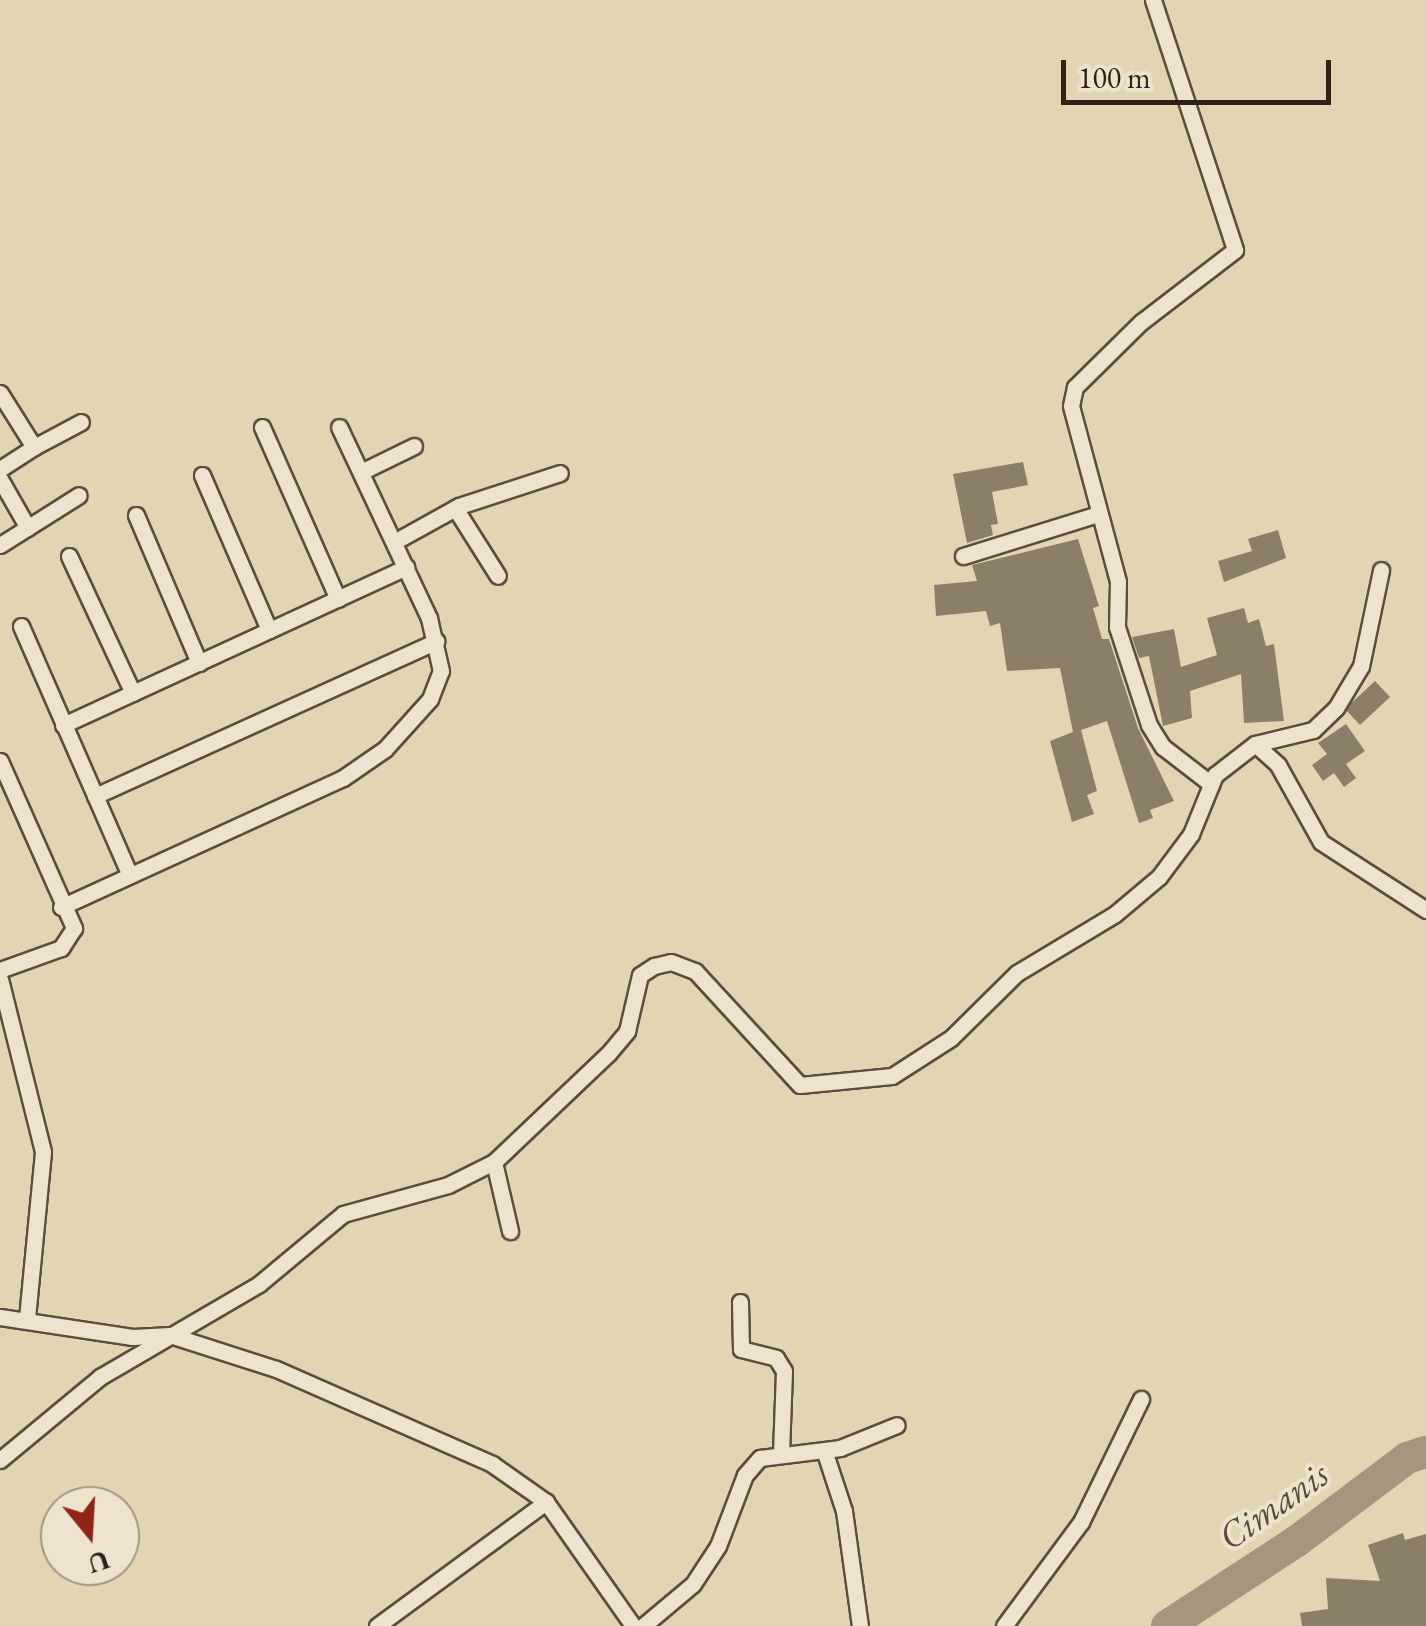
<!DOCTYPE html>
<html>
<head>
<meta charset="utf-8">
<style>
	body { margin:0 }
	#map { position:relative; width:1426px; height:1626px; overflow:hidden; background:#e3d4b4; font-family:"EB Garamond",serif }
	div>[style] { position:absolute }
	.river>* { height:32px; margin:-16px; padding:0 16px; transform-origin:16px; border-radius:16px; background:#a5977f }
	.building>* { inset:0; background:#8c7f69; transform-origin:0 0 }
	.roads { filter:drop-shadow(2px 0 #5b4e3e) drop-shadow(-2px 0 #5b4e3e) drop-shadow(0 2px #5b4e3e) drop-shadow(0 -2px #5b4e3e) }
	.street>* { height:15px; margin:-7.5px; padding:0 7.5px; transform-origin:7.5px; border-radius:7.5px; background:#ede3ce }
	span { translate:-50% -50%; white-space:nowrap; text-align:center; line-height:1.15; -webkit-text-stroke:8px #ede3ce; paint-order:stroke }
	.water-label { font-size:38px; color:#584b3b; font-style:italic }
	.north { position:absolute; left:40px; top:1486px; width:100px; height:100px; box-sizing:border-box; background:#ede3ce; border:2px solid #a19685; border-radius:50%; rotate:162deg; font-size:28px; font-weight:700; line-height:40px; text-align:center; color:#2e2217 }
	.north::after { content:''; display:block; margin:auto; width:35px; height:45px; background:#8f2418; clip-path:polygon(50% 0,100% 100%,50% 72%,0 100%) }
	.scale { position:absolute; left:1061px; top:60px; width:270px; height:45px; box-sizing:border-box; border:5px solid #2e2217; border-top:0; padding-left:12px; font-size:30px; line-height:35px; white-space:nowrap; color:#2e2217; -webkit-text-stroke:8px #ede3ce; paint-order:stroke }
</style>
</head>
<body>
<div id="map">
	<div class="river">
		<div style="left:1167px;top:1626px;width:155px;rotate:-33.2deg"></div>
		<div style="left:1297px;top:1541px;width:138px;rotate:-37deg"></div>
		<div style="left:1407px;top:1458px;width:20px;rotate:-18deg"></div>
	</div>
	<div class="building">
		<div style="clip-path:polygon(1023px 462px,1028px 485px,992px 492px,998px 524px,991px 525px,993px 535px,967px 543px,953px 474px)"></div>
		<div style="clip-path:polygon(1278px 530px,1286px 558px,1224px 582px,1218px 561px,1252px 551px,1248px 539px)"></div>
		<div style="clip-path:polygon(1078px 539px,1099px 606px,1093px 608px,1102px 639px,1109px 639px,1138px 728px,1174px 801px,1150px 810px,1153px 818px,1139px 823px,1107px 721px,1081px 730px,1097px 791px,1087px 795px,1094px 814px,1072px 822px,1050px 741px,1073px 732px,1060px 668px,1007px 671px,1000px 623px,990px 626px,986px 611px,936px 616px,934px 585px,977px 581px,972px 565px)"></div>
		<div style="clip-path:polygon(1244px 608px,1248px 623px,1259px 619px,1266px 646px,1274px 644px,1284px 721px,1244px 723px,1241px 674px,1190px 691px,1192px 718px,1163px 726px,1149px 656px,1139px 658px,1132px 637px,1174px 629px,1181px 667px,1217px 655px,1207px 618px)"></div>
		<div style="left:1375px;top:681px;width:22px;height:41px;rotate:47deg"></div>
		<div style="clip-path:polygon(1346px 724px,1365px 751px,1346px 764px,1356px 778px,1344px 787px,1334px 773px,1323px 781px,1312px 765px,1327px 754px,1318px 743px)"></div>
		<div style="clip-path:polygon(1403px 1533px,1405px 1540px,1426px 1534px,1426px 1626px,1302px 1626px,1300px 1613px,1328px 1609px,1326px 1578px,1380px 1581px,1368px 1545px)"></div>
	</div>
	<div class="roads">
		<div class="street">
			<div style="left:1153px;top:0;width:263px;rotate:71.8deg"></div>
			<div style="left:1235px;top:250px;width:118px;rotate:142.5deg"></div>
			<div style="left:1141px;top:322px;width:93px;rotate:135.4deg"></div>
			<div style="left:1075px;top:387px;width:19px;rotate:102deg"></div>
			<div style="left:1071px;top:406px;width:182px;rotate:75deg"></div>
			<div style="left:1118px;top:582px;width:45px;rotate:91.3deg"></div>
			<div style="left:1117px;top:627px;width:103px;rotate:71.9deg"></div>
			<div style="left:1149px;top:725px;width:26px;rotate:58deg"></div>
			<div style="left:1163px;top:747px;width:61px;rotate:37.6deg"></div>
			<div style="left:0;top:393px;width:64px;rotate:57.8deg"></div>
			<div style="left:34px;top:447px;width:40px;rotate:147.1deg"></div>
			<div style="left:262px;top:427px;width:188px;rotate:66.2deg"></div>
			<div style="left:34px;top:447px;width:53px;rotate:-28deg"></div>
			<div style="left:361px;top:472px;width:59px;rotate:-26.1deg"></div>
			<div style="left:202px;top:475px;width:169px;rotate:66.6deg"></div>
			<div style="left:0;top:479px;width:56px;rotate:60.3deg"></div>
			<div style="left:455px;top:508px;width:80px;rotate:57.7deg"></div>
			<div style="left:136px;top:515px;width:161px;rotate:66.9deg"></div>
			<div style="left:394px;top:542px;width:74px;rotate:-29deg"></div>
			<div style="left:459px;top:506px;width:106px;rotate:-18.1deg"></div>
			<div style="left:0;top:545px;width:93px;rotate:-32.3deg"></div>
			<div style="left:69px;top:556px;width:151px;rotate:65deg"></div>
			<div style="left:963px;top:556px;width:141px;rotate:-17.3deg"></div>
			<div style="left:21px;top:626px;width:272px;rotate:66.4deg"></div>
			<div style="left:63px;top:725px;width:378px;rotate:-24.7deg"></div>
			<div style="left:1255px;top:744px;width:60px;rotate:-13.6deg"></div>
			<div style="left:1313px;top:730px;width:32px;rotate:-44deg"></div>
			<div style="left:1336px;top:708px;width:49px;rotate:-59.2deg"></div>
			<div style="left:1361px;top:666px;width:98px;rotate:-78.2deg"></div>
			<div style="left:0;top:761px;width:183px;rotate:66.1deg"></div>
			<div style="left:74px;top:928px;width:24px;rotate:123deg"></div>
			<div style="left:61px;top:948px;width:65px;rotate:160.2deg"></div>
			<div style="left:95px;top:796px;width:375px;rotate:-24.4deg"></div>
			<div style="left:61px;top:907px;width:310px;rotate:-24.6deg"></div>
			<div style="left:343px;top:778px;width:51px;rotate:-34.6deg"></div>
			<div style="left:385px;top:749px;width:67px;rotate:-48deg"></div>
			<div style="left:430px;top:699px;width:30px;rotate:-69deg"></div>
			<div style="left:441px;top:671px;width:54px;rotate:-102.8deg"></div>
			<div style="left:429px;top:618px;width:211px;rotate:-115.2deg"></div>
			<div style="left:0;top:979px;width:178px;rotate:76deg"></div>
			<div style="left:43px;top:1152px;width:168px;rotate:95.5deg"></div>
			<div style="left:494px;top:1162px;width:71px;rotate:76.9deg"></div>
			<div style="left:740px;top:1302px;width:47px;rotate:88.8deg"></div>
			<div style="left:741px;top:1349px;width:36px;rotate:14deg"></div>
			<div style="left:776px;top:1358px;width:15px;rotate:58deg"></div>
			<div style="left:784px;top:1371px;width:80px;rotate:92.1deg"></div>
			<div style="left:0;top:1317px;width:134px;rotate:8.6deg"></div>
			<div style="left:133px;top:1337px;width:37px;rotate:-3deg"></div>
			<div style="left:170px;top:1335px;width:111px;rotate:17.8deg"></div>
			<div style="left:276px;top:1369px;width:236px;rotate:23.7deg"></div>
			<div style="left:492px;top:1464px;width:66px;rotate:35.1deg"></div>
			<div style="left:546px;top:1502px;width:151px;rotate:54.9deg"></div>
			<div style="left:824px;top:1450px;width:64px;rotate:71.8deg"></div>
			<div style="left:844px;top:1511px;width:116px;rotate:82.1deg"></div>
			<div style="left:0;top:1460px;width:130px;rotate:-39.7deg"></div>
			<div style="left:100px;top:1377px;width:184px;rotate:-30.3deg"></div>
			<div style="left:259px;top:1284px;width:109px;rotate:-39.8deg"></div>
			<div style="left:343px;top:1214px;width:109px;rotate:-15.4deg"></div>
			<div style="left:448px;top:1185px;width:51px;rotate:-26.6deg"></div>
			<div style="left:494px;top:1162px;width:157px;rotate:-43.5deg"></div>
			<div style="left:608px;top:1054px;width:30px;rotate:-50deg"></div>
			<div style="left:627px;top:1031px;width:57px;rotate:-76.9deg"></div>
			<div style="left:640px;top:975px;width:17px;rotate:-33deg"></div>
			<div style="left:654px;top:966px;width:17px;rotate:-13deg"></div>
			<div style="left:671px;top:962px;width:26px;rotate:21deg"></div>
			<div style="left:695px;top:971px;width:155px;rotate:47.4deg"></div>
			<div style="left:800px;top:1085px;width:92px;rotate:-5.6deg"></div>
			<div style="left:892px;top:1076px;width:70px;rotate:-32.8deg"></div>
			<div style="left:951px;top:1038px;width:93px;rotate:-44.6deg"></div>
			<div style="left:1017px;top:973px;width:114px;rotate:-31deg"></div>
			<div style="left:1115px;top:914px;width:57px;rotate:-40.1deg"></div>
			<div style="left:1159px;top:877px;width:54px;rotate:-53.3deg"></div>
			<div style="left:1191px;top:834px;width:64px;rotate:-67.9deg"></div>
			<div style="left:1215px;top:775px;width:51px;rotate:-37.8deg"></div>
			<div style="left:1255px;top:744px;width:31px;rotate:42deg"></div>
			<div style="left:1278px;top:765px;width:88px;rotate:60.8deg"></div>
			<div style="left:1321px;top:842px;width:125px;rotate:32.9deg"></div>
			<div style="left:377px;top:1626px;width:210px;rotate:-36.3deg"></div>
			<div style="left:643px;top:1626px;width:65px;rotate:-40deg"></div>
			<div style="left:693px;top:1584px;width:45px;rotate:-56.7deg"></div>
			<div style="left:718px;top:1546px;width:76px;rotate:-69.2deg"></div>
			<div style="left:745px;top:1475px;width:23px;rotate:-49deg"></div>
			<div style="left:760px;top:1458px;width:81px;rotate:-7.1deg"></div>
			<div style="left:840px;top:1448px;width:61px;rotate:-22deg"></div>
			<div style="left:1004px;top:1626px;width:129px;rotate:-53.5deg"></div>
			<div style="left:1081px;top:1522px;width:137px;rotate:-64deg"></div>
		</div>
	</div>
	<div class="water-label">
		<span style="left:1273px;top:1505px;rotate:-35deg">Cimanis</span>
	</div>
	<div class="north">U</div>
	<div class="scale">100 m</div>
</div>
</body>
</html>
